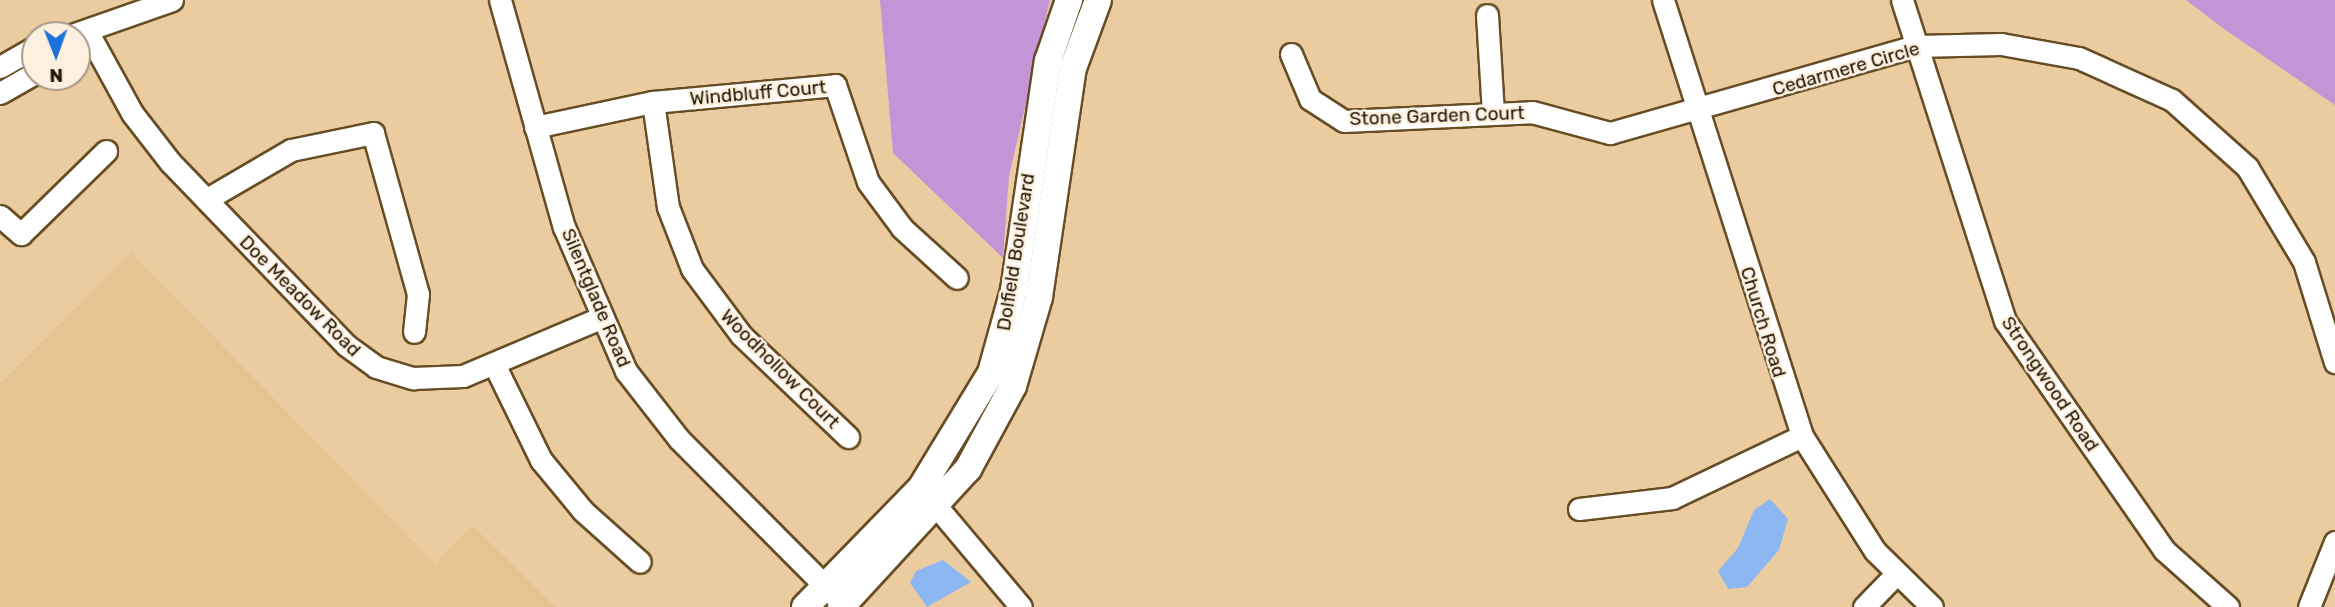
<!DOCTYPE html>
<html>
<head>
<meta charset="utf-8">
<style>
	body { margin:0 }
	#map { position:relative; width:2335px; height:607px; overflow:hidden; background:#eacca0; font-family:Rubik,sans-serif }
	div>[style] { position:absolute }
	.built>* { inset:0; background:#e6c390 }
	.green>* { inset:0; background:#c594d7 }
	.water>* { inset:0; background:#8db7f1 }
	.roads { filter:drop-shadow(2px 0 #674d24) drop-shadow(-2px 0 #674d24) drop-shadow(0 2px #674d24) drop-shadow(0 -2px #674d24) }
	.minor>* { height:21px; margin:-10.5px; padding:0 10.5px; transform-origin:10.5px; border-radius:10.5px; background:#fff }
	.major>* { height:26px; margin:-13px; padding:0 13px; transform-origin:13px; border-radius:13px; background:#fff }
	span { translate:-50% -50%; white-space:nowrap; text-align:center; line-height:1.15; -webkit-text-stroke:5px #fdf0df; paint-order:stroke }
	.street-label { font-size:19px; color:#221706 }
	.north { position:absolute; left:21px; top:21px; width:70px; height:70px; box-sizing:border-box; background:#fdf0df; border:2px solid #a59988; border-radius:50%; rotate:179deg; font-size:19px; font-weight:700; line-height:28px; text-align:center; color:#221706 }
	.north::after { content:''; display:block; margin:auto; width:24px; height:32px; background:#1e72dc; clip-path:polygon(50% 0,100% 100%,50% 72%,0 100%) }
</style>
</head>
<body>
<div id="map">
	<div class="built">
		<div style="clip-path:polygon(131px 252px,435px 564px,472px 525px,555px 607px,0 607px,0 384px)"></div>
	</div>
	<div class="green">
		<div style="clip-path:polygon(880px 0,1050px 0,1009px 176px,1003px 258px,893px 153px)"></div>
		<div style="clip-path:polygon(2186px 0,2335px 0,2335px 105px,2224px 29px)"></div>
	</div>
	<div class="water">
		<div style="clip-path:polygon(1770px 499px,1788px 519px,1779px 550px,1747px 587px,1728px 589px,1718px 571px,1738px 548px,1754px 510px)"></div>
		<div style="clip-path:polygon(943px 560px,971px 582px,927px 607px,910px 583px,916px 571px)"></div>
	</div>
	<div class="roads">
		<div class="minor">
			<div style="left:500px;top:0;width:236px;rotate:74.3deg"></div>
			<div style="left:564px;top:227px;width:157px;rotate:66.7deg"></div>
			<div style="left:626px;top:371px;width:86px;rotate:52.1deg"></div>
			<div style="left:679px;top:439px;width:223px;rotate:45.2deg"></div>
			<div style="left:1663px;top:0;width:458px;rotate:72.3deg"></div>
			<div style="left:1802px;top:436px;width:136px;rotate:57.6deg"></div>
			<div style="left:1875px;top:551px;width:80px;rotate:44.5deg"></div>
			<div style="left:1902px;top:0;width:337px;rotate:72.2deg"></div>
			<div style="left:2005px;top:321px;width:279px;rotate:55.2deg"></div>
			<div style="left:2164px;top:550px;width:86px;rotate:41.7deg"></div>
			<div style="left:1487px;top:15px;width:97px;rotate:86.5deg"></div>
			<div style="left:87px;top:31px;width:94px;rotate:61.2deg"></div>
			<div style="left:132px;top:113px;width:62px;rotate:52.2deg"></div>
			<div style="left:170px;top:162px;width:254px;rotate:46.1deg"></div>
			<div style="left:346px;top:345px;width:37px;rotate:36deg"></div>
			<div style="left:376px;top:367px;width:39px;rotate:17deg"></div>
			<div style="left:413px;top:378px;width:50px;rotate:-2.3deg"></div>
			<div style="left:463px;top:376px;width:149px;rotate:-22.9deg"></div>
			<div style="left:72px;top:35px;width:106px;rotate:-19.3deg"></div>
			<div style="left:1291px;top:54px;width:49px;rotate:67.1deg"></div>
			<div style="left:1310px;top:99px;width:40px;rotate:32.9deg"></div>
			<div style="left:1344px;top:121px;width:188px;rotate:-2.7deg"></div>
			<div style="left:1532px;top:112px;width:81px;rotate:15.1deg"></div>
			<div style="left:1610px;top:133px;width:318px;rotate:-15.9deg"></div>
			<div style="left:1916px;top:46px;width:85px;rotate:-1.3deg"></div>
			<div style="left:2001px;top:44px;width:79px;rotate:10.2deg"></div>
			<div style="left:2079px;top:58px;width:102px;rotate:24.3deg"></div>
			<div style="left:2172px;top:100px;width:101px;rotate:41.8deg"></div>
			<div style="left:2247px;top:167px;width:111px;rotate:59deg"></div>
			<div style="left:2304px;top:262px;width:105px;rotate:72.8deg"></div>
			<div style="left:0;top:67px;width:40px;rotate:-29.7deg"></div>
			<div style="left:0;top:93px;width:40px;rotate:-29.7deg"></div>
			<div style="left:653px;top:102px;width:106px;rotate:81.9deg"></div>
			<div style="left:668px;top:207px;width:66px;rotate:68.8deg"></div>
			<div style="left:692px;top:269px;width:82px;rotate:53.4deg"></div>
			<div style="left:741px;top:335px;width:148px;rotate:43.6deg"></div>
			<div style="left:535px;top:127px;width:121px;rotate:-12deg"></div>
			<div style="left:653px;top:102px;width:183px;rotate:-5.3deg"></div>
			<div style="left:835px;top:85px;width:102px;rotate:71.2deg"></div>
			<div style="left:868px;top:182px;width:57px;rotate:53.5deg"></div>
			<div style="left:902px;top:228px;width:74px;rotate:42.3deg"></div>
			<div style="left:207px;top:199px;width:97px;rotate:-30.3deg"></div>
			<div style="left:291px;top:150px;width:84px;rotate:-11.7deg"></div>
			<div style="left:373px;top:133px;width:167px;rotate:74.4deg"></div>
			<div style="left:418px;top:294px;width:38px;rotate:96deg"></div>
			<div style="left:0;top:216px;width:28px;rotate:41deg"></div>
			<div style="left:21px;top:234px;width:119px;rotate:-44.3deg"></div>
			<div style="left:495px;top:366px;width:105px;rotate:63.9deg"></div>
			<div style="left:541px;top:460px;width:66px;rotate:50.5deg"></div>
			<div style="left:583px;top:511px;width:76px;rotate:41.8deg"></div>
			<div style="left:927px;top:495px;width:146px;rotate:50deg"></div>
			<div style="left:1579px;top:509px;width:94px;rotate:-6.7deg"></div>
			<div style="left:1672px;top:498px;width:144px;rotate:-25.5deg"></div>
			<div style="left:1864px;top:607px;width:45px;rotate:-45.9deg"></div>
			<div style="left:2309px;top:607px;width:70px;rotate:-68.2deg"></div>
		</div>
		<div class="major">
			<div style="left:805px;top:607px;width:166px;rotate:-45.7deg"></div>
			<div style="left:921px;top:488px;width:135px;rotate:-58.7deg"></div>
			<div style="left:991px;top:373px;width:86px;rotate:-74.5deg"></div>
			<div style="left:1014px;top:290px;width:232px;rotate:-81.6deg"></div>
			<div style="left:1048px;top:61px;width:65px;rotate:-71deg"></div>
			<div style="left:841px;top:607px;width:188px;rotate:-47.4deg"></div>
			<div style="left:968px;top:469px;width:94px;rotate:-61.5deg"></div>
			<div style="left:1013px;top:386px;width:93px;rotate:-73.7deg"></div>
			<div style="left:1039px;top:297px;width:232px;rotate:-81.6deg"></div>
			<div style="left:1073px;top:68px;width:72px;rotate:-69.8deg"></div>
		</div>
	</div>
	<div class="street-label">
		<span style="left:1846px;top:69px;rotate:-16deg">Cedarmere Circle</span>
		<span style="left:758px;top:93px;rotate:-5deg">Windbluff Court</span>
		<span style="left:1437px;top:116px;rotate:-2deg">Stone Garden Court</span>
		<span style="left:1016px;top:252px;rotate:-81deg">Dolfield Boulevard</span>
		<span style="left:300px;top:296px;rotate:45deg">Doe Meadow Road</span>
		<span style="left:596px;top:298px;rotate:67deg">Silentglade Road</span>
		<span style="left:1763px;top:322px;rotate:73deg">Church Road</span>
		<span style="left:780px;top:369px;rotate:45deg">Woodhollow Court</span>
		<span style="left:2050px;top:384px;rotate:56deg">Strongwood Road</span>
	</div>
	<div class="north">N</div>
</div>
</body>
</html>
